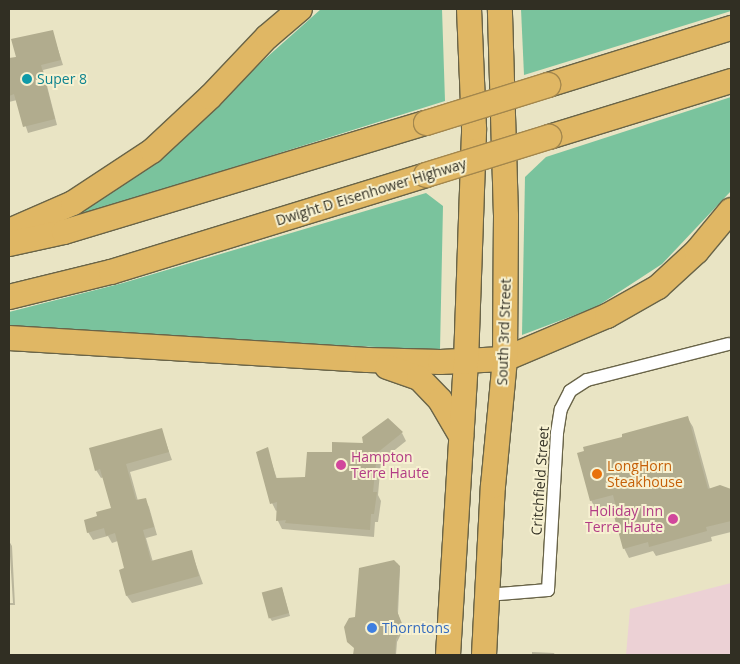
<!DOCTYPE html>
<html>
<head>
<meta charset="utf-8">
<style>
	body { margin:0 }
	#map { position:relative; width:740px; height:664px; overflow:hidden; background:#e9e4c4; font-family:"Open Sans",sans-serif }
	div>[style] { position:absolute }
	.commercial>* { inset:0; background:#ecd1d5 }
	.green>* { inset:0; background:#7ac39d }
	.shadow>* { inset:0; background:#0003 }
	.building>* { inset:0; background:#b1ac8e; transform-origin:0 0 }
	.roads { filter:drop-shadow(1px 0 #696448) drop-shadow(-1px 0 #696448) drop-shadow(0 1px #696448) drop-shadow(0 -1px #696448) }
	.street>* { height:12px; margin:-6px; padding:0 6px; transform-origin:6px; border-radius:6px; background:#fff }
	.highway>* { height:24px; margin:-12px; padding:0 12px; transform-origin:12px; border-radius:12px; background:#e0b764 }
	.bridges { filter:drop-shadow(1px 0 #a3874d) drop-shadow(-1px 0 #a3874d) drop-shadow(0 1px #a3874d) drop-shadow(0 -1px #a3874d) }
	.highway-bridge>* { height:24px; margin:-12px; padding:0 12px; transform-origin:12px; border-radius:12px; background:#e0b764 }
	.dots>* { width:14px; height:14px; translate:-50% -50%; box-sizing:border-box; border:2px solid #f7f1d1; border-radius:50% }
	span { translate:-50% -50%; white-space:nowrap; text-align:center; line-height:1.15; -webkit-text-stroke:4px #f7f1d1; paint-order:stroke }
	.culture-label { font-size:14px; color:#0d838f }
	.left { translate:0 -50%; text-align:left }
	.street-label { font-size:14px; color:#312f23 }
	.hotel-label { font-size:14px; color:#b23c85 }
	.right { translate:-100% -50%; text-align:right }
	.food-label { font-size:14px; color:#c56008 }
	.shop-label { font-size:14px; color:#366cbe }
	.frame { position:absolute; inset:0; border:10px solid #312f23; pointer-events:none }
</style>
</head>
<body>
<div id="map">
	<div class="commercial">
		<div style="clip-path:polygon(731px 583px,731px 655px,626px 655px,630px 609px)"></div>
	</div>
	<div class="green">
		<div style="clip-path:polygon(321px 9px,442px 9px,445px 101px,66px 220px,64px 216px,228px 92px)"></div>
		<div style="clip-path:polygon(521px 9px,731px 9px,731px 11px,524px 75px)"></div>
		<div style="clip-path:polygon(731px 97px,731px 191px,662px 264px,596px 307px,522px 335px,525px 177px,546px 157px)"></div>
		<div style="clip-path:polygon(426px 193px,443px 206px,440px 350px,9px 330px,9px 312px,123px 283px)"></div>
	</div>
	<div class="shadow">
		<div style="clip-path:polygon(52px 31px,63px 65px,43px 70px,57px 125px,28px 133px,17px 100px,9px 102px,9px 60px,17px 57px)"></div>
		<div style="clip-path:polygon(687px 417px,693px 427px,710px 489px,720px 487px,731px 491px,731px 532px,711px 537px,712px 541px,656px 556px,653px 551px,629px 558px,624px 548px,617px 504px,596px 510px,591px 500px)"></div>
		<div style="clip-path:polygon(161px 429px,172px 460px,130px 472px,138px 501px,145px 499px,149px 507px,157px 535px,146px 538px,153px 562px,191px 551px,203px 584px,132px 603px,127px 596px,126px 569px,118px 541px,112px 543px,108px 536px,93px 540px,88px 532px,99px 517px,113px 509px,104px 477px,101px 478px,96px 470px)"></div>
		<div style="clip-path:polygon(402px 433px,406px 441px,381px 461px,378px 495px,381px 501px,378px 522px,375px 522px,374px 537px,282px 529px,278px 521px,278px 510px,276px 511px,272px 503px,267px 449px,277px 479px,307px 478px,333px 453px)"></div>
		<div style="clip-path:polygon(9px 541px,12px 546px,15px 605px,9px 605px,9px 575px,10px 603px,13px 603px)"></div>
		<div style="clip-path:polygon(397px 563px,400px 569px,398px 614px,403px 630px,397px 642px,396px 655px,354px 655px,360px 569px)"></div>
		<div style="clip-path:polygon(282px 589px,290px 616px,272px 621px,270px 618px)"></div>
		<div style="clip-path:polygon(532px 652px,554px 653px,555px 655px,532px 655px)"></div>
	</div>
	<div class="building">
		<div style="clip-path:polygon(53px 30px,61px 60px,41px 65px,55px 119px,23px 127px,14px 94px,9px 96px,9px 58px,16px 57px,11px 39px)"></div>
		<div style="clip-path:polygon(688px 416px,708px 489px,720px 485px,731px 489px,731px 521px,706px 527px,707px 531px,649px 547px,648px 542px,623px 549px,614px 516px,618px 515px,613px 495px,590px 501px,577px 453px,584px 451px,583px 447px,622px 437px,622px 434px)"></div>
		<div style="clip-path:polygon(388px 418px,403px 432px,377px 453px,373px 492px,377px 492px,374px 514px,371px 514px,370px 530px,285px 523px,286px 520px,276px 521px,277px 502px,270px 504px,256px 452px,268px 447px,276px 478px,305px 477px,307px 452px,332px 452px,332px 442px,363px 443px,362px 437px)"></div>
		<div style="clip-path:polygon(162px 428px,169px 452px,126px 464px,136px 500px,146px 498px,154px 527px,143px 530px,151px 561px,192px 550px,199px 576px,126px 596px,119px 570px,124px 568px,115px 533px,106px 536px,104px 528px,87px 533px,84px 520px,97px 516px,96px 512px,111px 508px,100px 469px,95px 471px,89px 448px)"></div>
		<div style="clip-path:polygon(394px 560px,400px 566px,397px 611px,403px 626px,396px 639px,395px 655px,353px 655px,354px 648px,347px 642px,344px 627px,349px 618px,355px 617px,359px 568px)"></div>
		<div style="left:282px;top:587px;width:27px;height:21px;rotate:75deg"></div>
	</div>
	<div class="roads">
		<div class="street">
			<div style="left:487px;top:595px;width:61px;rotate:-4.7deg"></div>
			<div style="left:548px;top:590px;width:157px;rotate:-86.7deg"></div>
			<div style="left:557px;top:433px;width:24px;rotate:-81deg"></div>
			<div style="left:561px;top:409px;width:20px;rotate:-63deg"></div>
			<div style="left:570px;top:391px;width:20px;rotate:-33deg"></div>
			<div style="left:587px;top:380px;width:146px;rotate:-14.3deg"></div>
		</div>
		<div class="highway">
			<div style="left:548px;top:85px;width:192px;rotate:-17.3deg"></div>
			<div style="left:549px;top:137px;width:190px;rotate:-17.1deg"></div>
			<div style="left:9px;top:231px;width:70px;rotate:-23.6deg"></div>
			<div style="left:73px;top:203px;width:95px;rotate:-33.4deg"></div>
			<div style="left:152px;top:151px;width:79px;rotate:-43deg"></div>
			<div style="left:210px;top:97px;width:83px;rotate:-46.5deg"></div>
			<div style="left:267px;top:37px;width:43px;rotate:-40.3deg"></div>
			<div style="left:9px;top:244px;width:56px;rotate:-12.3deg"></div>
			<div style="left:64px;top:232px;width:378px;rotate:-16.8deg"></div>
			<div style="left:9px;top:297px;width:105px;rotate:-13.8deg"></div>
			<div style="left:111px;top:272px;width:330px;rotate:-17.1deg"></div>
			<div style="left:9px;top:338px;width:359px;rotate:3.5deg"></div>
			<div style="left:367px;top:360px;width:73px;rotate:1.6deg"></div>
			<div style="left:440px;top:362px;width:65px;rotate:-2.6deg"></div>
			<div style="left:505px;top:359px;width:111px;rotate:-22.9deg"></div>
			<div style="left:607px;top:316px;width:59px;rotate:-29.6deg"></div>
			<div style="left:658px;top:287px;width:53px;rotate:-42.7deg"></div>
			<div style="left:697px;top:251px;width:53px;rotate:-50.3deg"></div>
			<div style="left:387px;top:367px;width:34px;rotate:19deg"></div>
			<div style="left:419px;top:378px;width:30px;rotate:46deg"></div>
			<div style="left:440px;top:400px;width:42px;rotate:59.7deg"></div>
			<div style="left:448px;top:655px;width:294px;rotate:-86.5deg"></div>
			<div style="left:466px;top:362px;width:234px;rotate:-88deg"></div>
			<div style="left:474px;top:128px;width:119px;rotate:-92.4deg"></div>
			<div style="left:484px;top:655px;width:169px;rotate:-87deg"></div>
			<div style="left:493px;top:486px;width:128px;rotate:-84.6deg"></div>
			<div style="left:505px;top:359px;width:143px;rotate:-89.6deg"></div>
			<div style="left:506px;top:216px;width:207px;rotate:-91.7deg"></div>
		</div>
	</div>
	<div class="bridges">
		<div class="highway-bridge">
			<div style="left:426px;top:123px;width:128px;rotate:-17.3deg"></div>
			<div style="left:426px;top:175px;width:129px;rotate:-17.2deg"></div>
		</div>
	</div>
	<div class="dots">
		<div style="left:27px;top:79px;background:#0f9aa8"></div>
		<div style="left:341px;top:465px;background:#d1479c"></div>
		<div style="left:597px;top:474px;background:#e8710a"></div>
		<div style="left:673px;top:519px;background:#d1479c"></div>
		<div style="left:372px;top:628px;background:#3f7fe0"></div>
	</div>
	<div class="culture-label">
		<span class="left" style="left:37px;top:79px">Super 8</span>
	</div>
	<div class="street-label">
		<span style="left:371px;top:192px;rotate:-17deg">Dwight D Eisenhower Highway</span>
		<span style="left:504px;top:332px;rotate:-88deg">South 3rd Street</span>
		<span style="left:540px;top:481px;rotate:-86deg">Critchfield Street</span>
	</div>
	<div class="hotel-label">
		<span class="left" style="left:351px;top:465px">Hampton<br>Terre Haute</span>
		<span class="right" style="left:663px;top:519px">Holiday Inn<br>Terre Haute</span>
	</div>
	<div class="food-label">
		<span class="left" style="left:607px;top:474px">LongHorn<br>Steakhouse</span>
	</div>
	<div class="shop-label">
		<span class="left" style="left:382px;top:628px">Thorntons</span>
	</div>
	<div class="frame"></div>
</div>
</body>
</html>
